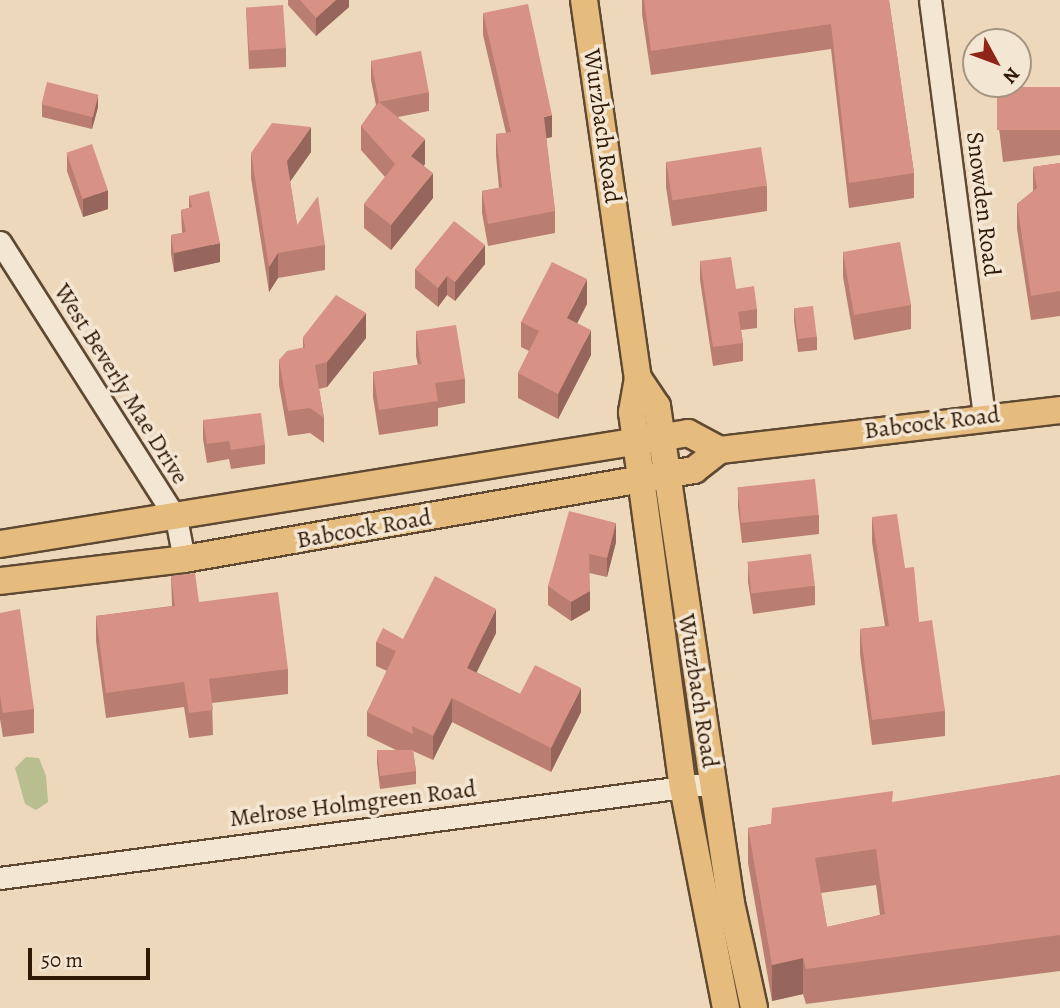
<!DOCTYPE html>
<html>
<head>
<meta charset="utf-8">
<style>
	body { margin:0 }
	#map { position:relative; width:1060px; height:1008px; overflow:hidden; background:#edd8bc; font-family:Alegreya,serif }
	div>[style] { position:absolute }
	.green>* { inset:0; background:#b9be90 }
	.roads { filter:drop-shadow(2px 0 #5f4933) drop-shadow(-2px 0 #5f4933) drop-shadow(0 2px #5f4933) drop-shadow(0 -2px #5f4933) }
	.minor>* { height:21px; margin:-10.5px; padding:0 10.5px; transform-origin:10.5px; border-radius:10.5px; background:#f3e6d3 }
	.major>* { height:26px; margin:-13px; padding:0 13px; transform-origin:13px; border-radius:13px; background:#e6bc7e }
	.wall>* { inset:0; background:#b97d72 }
	.shaded-wall>* { inset:0; background:#96665d }
	.building>* { inset:0; background:#d79185; transform-origin:0 0 }
	span { translate:-50% -50%; white-space:nowrap; text-align:center; line-height:1.15; -webkit-text-stroke:7px #f3e6d3; paint-order:stroke }
	.street-label { font-size:24px; color:#301905 }
	.north { position:absolute; left:962px; top:28px; width:70px; height:70px; box-sizing:border-box; background:#f3e6d3; border:2px solid #a59481; border-radius:50%; rotate:131deg; font-size:19px; font-weight:700; line-height:28px; text-align:center; color:#301905 }
	.north::after { content:''; display:block; margin:auto; width:24px; height:32px; background:#8f2418; clip-path:polygon(50% 0,100% 100%,50% 72%,0 100%) }
	.scale { position:absolute; left:28px; top:948px; width:122px; height:32px; box-sizing:border-box; border:4px solid #301905; border-top:0; padding-left:9px; font-size:21px; line-height:24px; white-space:nowrap; color:#301905; -webkit-text-stroke:5px #f3e6d3; paint-order:stroke }
</style>
</head>
<body>
<div id="map">
	<div class="green">
		<div style="clip-path:polygon(26px 757px,39px 758px,46px 776px,48px 802px,36px 810px,25px 804px,15px 768px)"></div>
	</div>
	<div class="roads">
		<div class="minor">
			<div style="left:930px;top:0;width:418px;rotate:82.6deg"></div>
			<div style="left:0;top:242px;width:327px;rotate:57.5deg"></div>
			<div style="left:176px;top:518px;width:42px;rotate:79deg"></div>
			<div style="left:0;top:878px;width:719px;rotate:-7.59deg"></div>
		</div>
		<div class="major">
			<div style="left:584px;top:0;width:382px;rotate:81.9deg"></div>
			<div style="left:638px;top:378px;width:35px;rotate:100deg"></div>
			<div style="left:632px;top:412px;width:378px;rotate:82.3deg"></div>
			<div style="left:683px;top:787px;width:225px;rotate:79deg"></div>
			<div style="left:638px;top:378px;width:34px;rotate:56deg"></div>
			<div style="left:657px;top:406px;width:502px;rotate:81.53deg"></div>
			<div style="left:731px;top:903px;width:107px;rotate:77.6deg"></div>
			<div style="left:0;top:544px;width:697px;rotate:-9.16deg"></div>
			<div style="left:688px;top:433px;width:36px;rotate:28deg"></div>
			<div style="left:0;top:581px;width:185px;rotate:-6.8deg"></div>
			<div style="left:184px;top:559px;width:518px;rotate:-9.9deg"></div>
			<div style="left:694px;top:470px;width:33px;rotate:-38deg"></div>
			<div style="left:720px;top:450px;width:342px;rotate:-6.7deg"></div>
		</div>
	</div>
	<div class="wall">
		<div style="clip-path:polygon(288px 0,349px 0,349px 7px,316px 36px,288px 5px)"></div>
		<div style="clip-path:polygon(642px 0,889px 0,914px 173px,914px 198px,849px 208px,831px 49px,651px 75px,642px 14px)"></div>
		<div style="clip-path:polygon(246px 8px,286px 48px,286px 67px,249px 69px)"></div>
		<div style="clip-path:polygon(483px 13px,552px 137px,546px 138px,555px 211px,555px 233px,488px 246px,482px 213px,482px 191px,499px 188px,496px 156px,496px 134px,506px 133px,483px 35px)"></div>
		<div style="clip-path:polygon(371px 61px,429px 92px,429px 111px,398px 117px,425px 164px,423px 166px,433px 198px,391px 250px,364px 228px,364px 204px,385px 177px,361px 150px,361px 126px,376px 105px,371px 80px)"></div>
		<div style="clip-path:polygon(1060px 87px,1060px 155px,1003px 162px,998px 119px,998px 95px)"></div>
		<div style="clip-path:polygon(42px 104px,98px 107px,92px 129px,42px 117px)"></div>
		<div style="clip-path:polygon(311px 152px,290px 181px,297px 225px,325px 245px,325px 270px,278px 278px,269px 292px,251px 178px,251px 153px)"></div>
		<div style="clip-path:polygon(67px 153px,108px 209px,83px 217px,67px 171px)"></div>
		<div style="clip-path:polygon(666px 162px,767px 186px,767px 211px,672px 226px,666px 187px)"></div>
		<div style="clip-path:polygon(1060px 163px,1060px 316px,1031px 320px,1017px 229px,1017px 204px,1033px 191px,1033px 167px)"></div>
		<div style="clip-path:polygon(189px 196px,220px 262px,174px 272px,171px 254px,171px 235px,182px 233px,181px 210px,189px 208px)"></div>
		<div style="clip-path:polygon(843px 252px,911px 305px,911px 329px,854px 340px,843px 277px)"></div>
		<div style="clip-path:polygon(700px 261px,736px 289px,757px 309px,757px 328px,741px 330px,743px 343px,743px 361px,713px 366px,700px 280px)"></div>
		<div style="clip-path:polygon(485px 264px,455px 301px,447px 295px,438px 307px,415px 288px,415px 269px)"></div>
		<div style="clip-path:polygon(587px 304px,577px 323px,591px 355px,558px 419px,518px 398px,518px 373px,529px 351px,521px 347px,521px 322px)"></div>
		<div style="clip-path:polygon(794px 308px,817px 337px,817px 350px,798px 352px,794px 321px)"></div>
		<div style="clip-path:polygon(416px 331px,465px 379px,465px 403px,438px 408px,438px 426px,379px 435px,373px 397px,373px 372px,418px 365px,416px 356px)"></div>
		<div style="clip-path:polygon(303px 337px,366px 338px,327px 387px,319px 389px,324px 418px,324px 443px,310px 433px,288px 436px,279px 385px,279px 360px,303px 348px)"></div>
		<div style="clip-path:polygon(203px 420px,265px 445px,265px 464px,231px 469px,229px 459px,207px 463px,203px 439px)"></div>
		<div style="clip-path:polygon(738px 488px,819px 515px,819px 534px,742px 543px,738px 507px)"></div>
		<div style="clip-path:polygon(872px 517px,905px 568px,919px 622px,945px 711px,945px 736px,872px 745px,860px 654px,860px 629px,885px 626px,872px 542px)"></div>
		<div style="clip-path:polygon(616px 523px,616px 542px,607px 577px,589px 573px,590px 610px,571px 621px,548px 605px,548px 586px)"></div>
		<div style="clip-path:polygon(748px 563px,815px 586px,815px 605px,753px 614px,748px 582px)"></div>
		<div style="clip-path:polygon(171px 576px,199px 602px,288px 669px,288px 694px,212px 703px,213px 735px,189px 738px,184px 707px,106px 718px,96px 641px,96px 616px,172px 606px)"></div>
		<div style="clip-path:polygon(0 613px,34px 709px,34px 733px,3px 737px,0 719px)"></div>
		<div style="clip-path:polygon(496px 633px,476px 672px,520px 694px,581px 712px,551px 772px,452px 722px,433px 760px,413px 751px,416px 771px,416px 784px,380px 789px,377px 763px,377px 750px,396px 750px,367px 736px,367px 712px,387px 671px,376px 666px,376px 642px,403px 639px)"></div>
		<div style="clip-path:polygon(evenodd,1060px 775px,1060px 971px,806px 1004px,803px 994px,772px 1001px,748px 863px,748px 828px,1060px 775px,876px 885px,880px 915px,827px 927px,821px 893px,876px 885px)"></div>
	</div>
	<div class="shaded-wall">
		<div style="clip-path:polygon(336px 0,349px 0,349px 7px,316px 36px,316px 18px)"></div>
		<div style="clip-path:polygon(98px 95px,98px 107px,92px 129px,92px 117px)"></div>
		<div style="clip-path:polygon(552px 115px,552px 137px,544px 139px,544px 117px)"></div>
		<div style="clip-path:polygon(311px 127px,311px 152px,287px 186px,287px 161px)"></div>
		<div style="clip-path:polygon(425px 139px,425px 164px,411px 181px,411px 156px)"></div>
		<div style="clip-path:polygon(433px 173px,433px 198px,391px 250px,391px 225px)"></div>
		<div style="clip-path:polygon(108px 190px,108px 209px,83px 217px,83px 199px)"></div>
		<div style="clip-path:polygon(220px 243px,220px 262px,174px 272px,174px 253px)"></div>
		<div style="clip-path:polygon(485px 245px,485px 264px,455px 301px,455px 282px)"></div>
		<div style="clip-path:polygon(278px 253px,278px 278px,269px 292px,269px 267px)"></div>
		<div style="clip-path:polygon(447px 276px,447px 295px,438px 307px,438px 288px)"></div>
		<div style="clip-path:polygon(587px 279px,587px 304px,567px 343px,567px 318px)"></div>
		<div style="clip-path:polygon(366px 313px,366px 338px,327px 387px,327px 362px)"></div>
		<div style="clip-path:polygon(591px 330px,591px 355px,558px 419px,558px 394px)"></div>
		<div style="clip-path:polygon(616px 523px,616px 542px,607px 577px,607px 558px)"></div>
		<div style="clip-path:polygon(590px 591px,590px 610px,571px 621px,571px 602px)"></div>
		<div style="clip-path:polygon(496px 609px,496px 633px,467px 692px,467px 668px)"></div>
		<div style="clip-path:polygon(581px 688px,581px 712px,551px 772px,551px 748px)"></div>
		<div style="clip-path:polygon(452px 698px,452px 722px,433px 760px,433px 736px)"></div>
		<div style="clip-path:polygon(803px 958px,803px 994px,772px 1001px,772px 965px)"></div>
	</div>
	<div class="building">
		<div style="clip-path:polygon(300px 0,336px 0,316px 18px)"></div>
		<div style="clip-path:polygon(644px 0,889px 0,914px 173px,849px 183px,831px 24px,651px 51px)"></div>
		<div style="clip-path:polygon(528px 4px,552px 115px,544px 117px,555px 211px,488px 224px,482px 191px,502px 187px,496px 134px,511px 132px,483px 13px)"></div>
		<div style="left:283px;top:5px;width:43px;height:37px;rotate:86deg"></div>
		<div style="left:421px;top:51px;width:42px;height:51px;rotate:79deg"></div>
		<div style="left:47px;top:82px;width:53px;height:23px;rotate:14deg"></div>
		<div style="left:1060px;top:87px;width:43px;height:63px;rotate:90deg"></div>
		<div style="clip-path:polygon(379px 102px,425px 139px,411px 156px,433px 173px,391px 225px,364px 204px,395px 164px,361px 126px)"></div>
		<div style="clip-path:polygon(272px 123px,311px 127px,287px 161px,297px 225px,318px 196px,325px 245px,278px 253px,269px 267px,251px 153px)"></div>
		<div style="left:92px;top:144px;width:49px;height:27px;rotate:71deg"></div>
		<div style="left:761px;top:147px;width:39px;height:96px;rotate:81deg"></div>
		<div style="clip-path:polygon(1060px 163px,1060px 291px,1031px 296px,1017px 204px,1037px 188px,1033px 167px)"></div>
		<div style="clip-path:polygon(209px 191px,220px 243px,174px 253px,171px 235px,186px 232px,181px 210px,192px 207px,189px 196px)"></div>
		<div style="clip-path:polygon(454px 221px,485px 245px,455px 282px,447px 276px,438px 288px,415px 269px)"></div>
		<div style="left:900px;top:242px;width:64px;height:58px;rotate:80deg"></div>
		<div style="clip-path:polygon(731px 257px,736px 289px,754px 286px,757px 309px,738px 312px,743px 343px,713px 347px,700px 261px)"></div>
		<div style="clip-path:polygon(552px 262px,587px 279px,567px 318px,591px 330px,558px 394px,518px 373px,539px 331px,521px 322px)"></div>
		<div style="clip-path:polygon(336px 295px,366px 313px,327px 362px,315px 365px,324px 418px,310px 408px,288px 411px,279px 360px,287px 351px,305px 347px,303px 337px)"></div>
		<div style="left:813px;top:306px;width:31px;height:19px;rotate:83deg"></div>
		<div style="clip-path:polygon(456px 325px,465px 379px,435px 383px,438px 401px,379px 410px,373px 372px,421px 364px,416px 331px)"></div>
		<div style="clip-path:polygon(261px 413px,265px 445px,231px 450px,229px 441px,207px 444px,203px 420px)"></div>
		<div style="left:815px;top:479px;width:36px;height:78px;rotate:84deg"></div>
		<div style="clip-path:polygon(569px 511px,616px 523px,607px 558px,589px 554px,590px 591px,571px 602px,548px 586px)"></div>
		<div style="clip-path:polygon(897px 514px,905px 568px,914px 567px,919px 622px,932px 620px,945px 711px,872px 720px,860px 629px,889px 626px,872px 517px)"></div>
		<div style="left:811px;top:554px;width:32px;height:64px;rotate:83deg"></div>
		<div style="clip-path:polygon(195px 573px,199px 602px,278px 592px,288px 669px,209px 679px,213px 710px,189px 713px,184px 682px,106px 693px,96px 616px,175px 606px,171px 576px)"></div>
		<div style="clip-path:polygon(435px 576px,496px 609px,467px 668px,520px 694px,535px 665px,581px 688px,551px 748px,452px 698px,433px 736px,412px 726px,413px 734px,367px 712px,396px 651px,376px 642px,383px 628px,403px 639px)"></div>
		<div style="clip-path:polygon(20px 609px,34px 709px,3px 713px,0 695px,0 613px)"></div>
		<div style="clip-path:polygon(377px 750px,413px 750px,416px 771px,380px 776px)"></div>
		<div style="clip-path:polygon(evenodd,1060px 775px,1060px 935px,806px 969px,803px 958px,772px 965px,748px 828px,771px 824px,772px 808px,893px 791px,892px 802px,1060px 775px,876px 849px,885px 914px,827px 927px,815px 858px,876px 849px)"></div>
	</div>
	<div class="street-label">
		<span style="left:602px;top:126px;rotate:82deg">Wurzbach Road</span>
		<span style="left:983px;top:204px;rotate:83deg">Snowden Road</span>
		<span style="left:121px;top:384px;rotate:58deg">West Beverly Mae Drive</span>
		<span style="left:932px;top:423px;rotate:-7deg">Babcock Road</span>
		<span style="left:364px;top:529px;rotate:-10deg">Babcock Road</span>
		<span style="left:698px;top:691px;rotate:81deg">Wurzbach Road</span>
		<span style="left:353px;top:804px;rotate:-7deg">Melrose Holmgreen Road</span>
	</div>
	<div class="north">N</div>
	<div class="scale">50 m</div>
</div>
</body>
</html>
